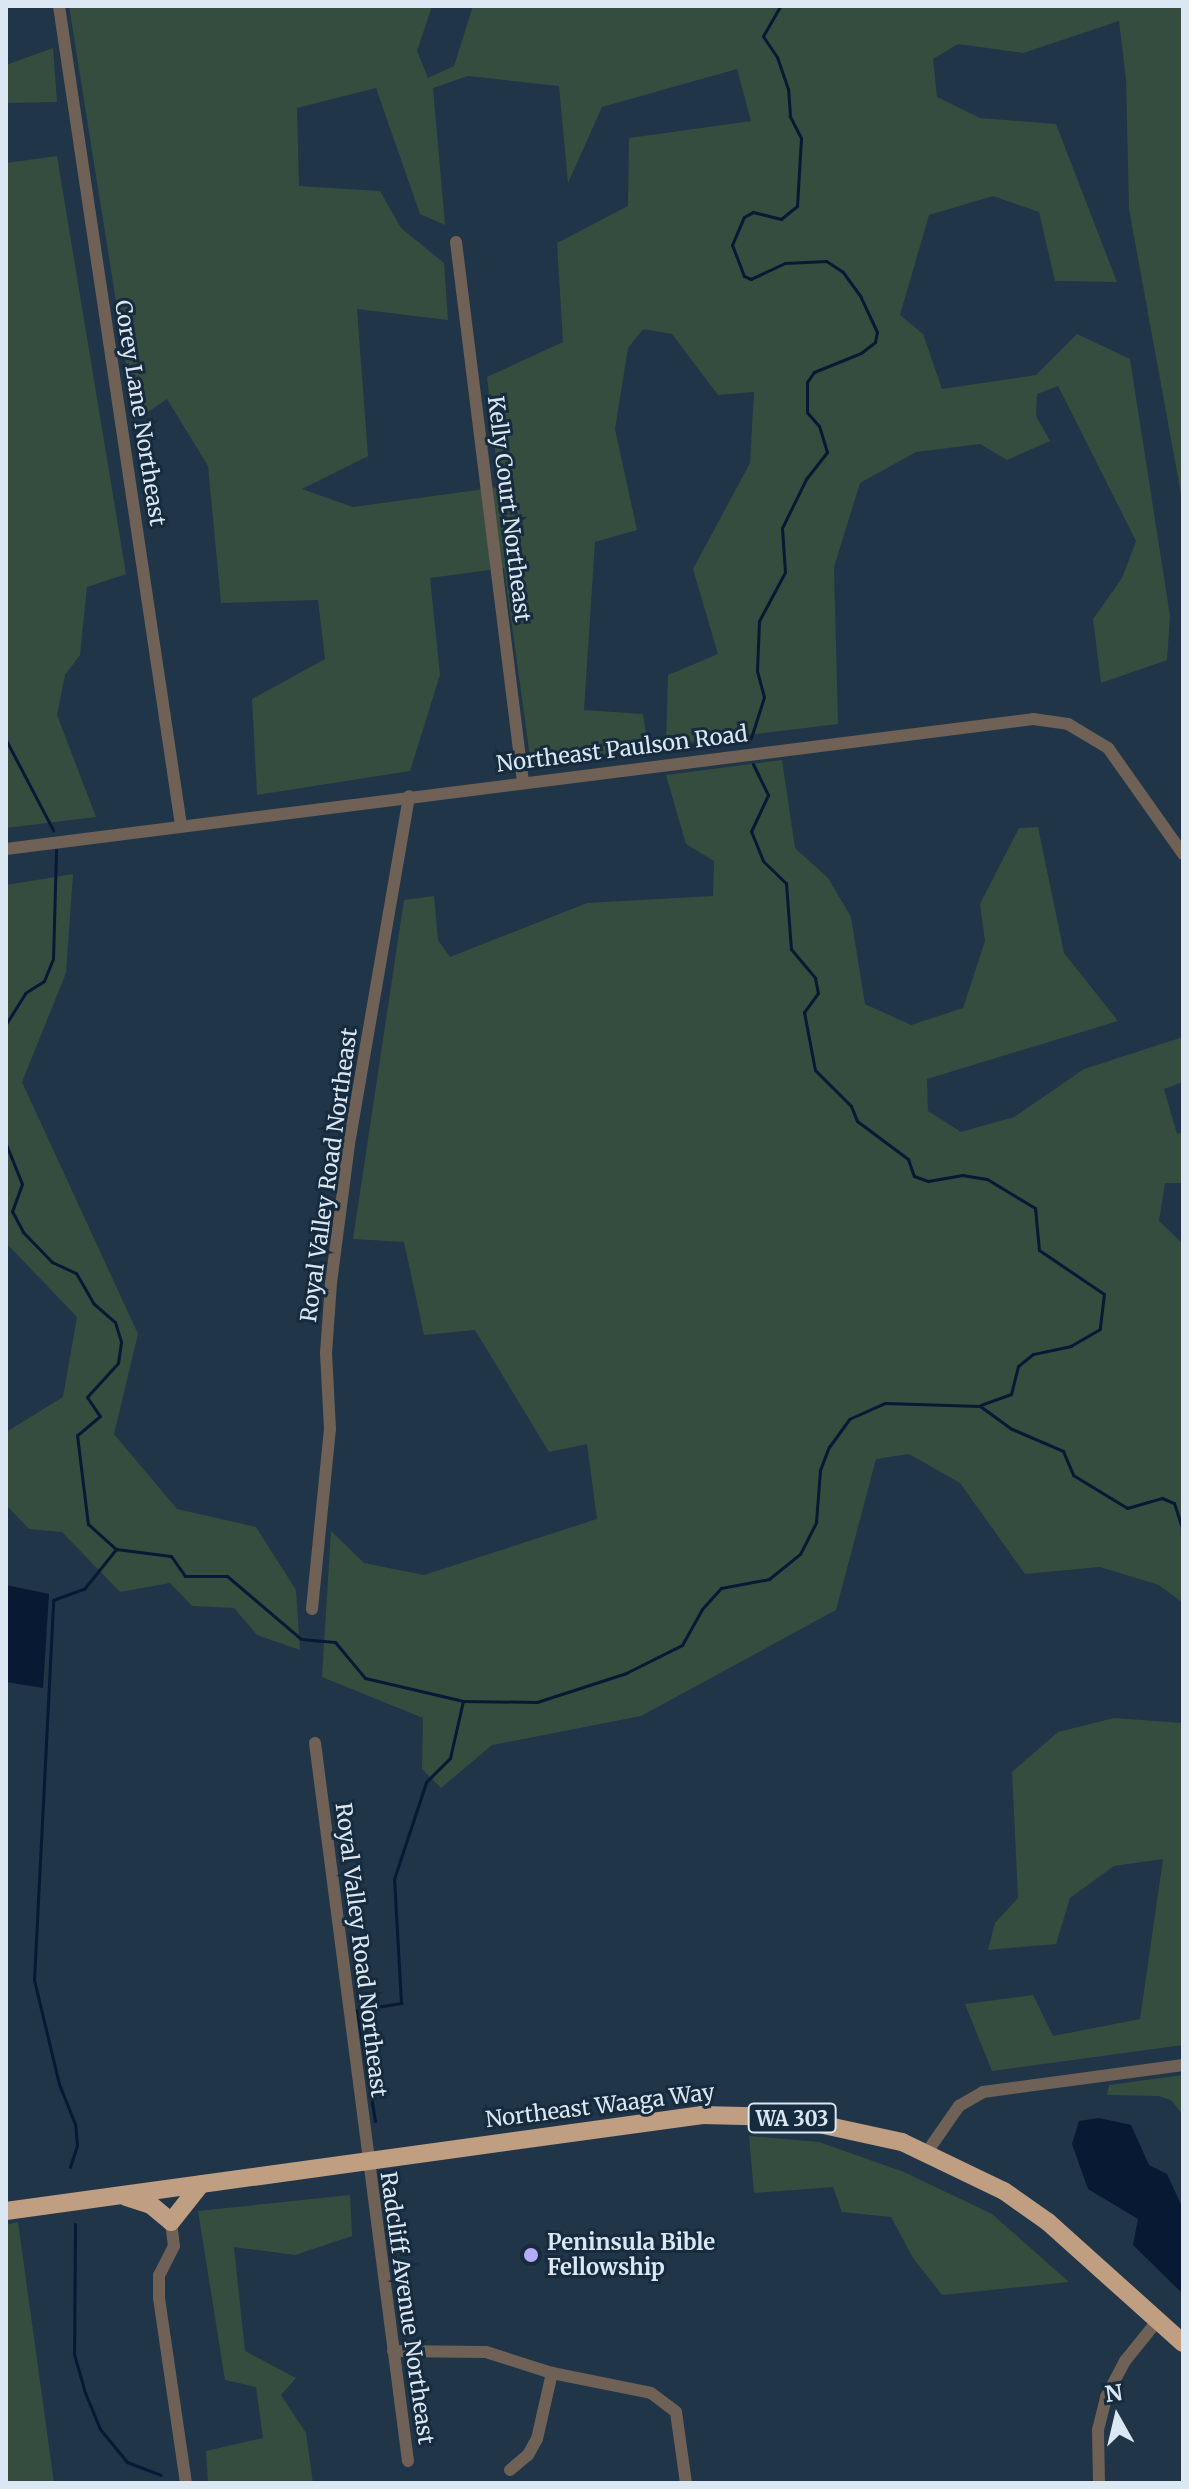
<!DOCTYPE html>
<html>
<head>
<meta charset="utf-8">
<style>
	body { margin:0 }
	#map { position:relative; width:1189px; height:2489px; overflow:hidden; background:#203547; font-family:Merriweather,serif }
	div>[style] { position:absolute }
	.green>* { inset:0; background:#344d3f }
	.water>* { inset:0; background:#071933 }
	.stream>* { height:3px; margin:-1.5px; padding:0 1.5px; transform-origin:1.5px; border-radius:1.5px; background:#071933 }
	.minor>* { height:12px; margin:-6px; padding:0 6px; transform-origin:6px; border-radius:6px; background:#6f6155 }
	.highway>* { height:18px; margin:-9px; padding:0 9px; transform-origin:9px; border-radius:9px; background:#c09e82 }
	.dots>* { width:22px; height:22px; translate:-50% -50%; box-sizing:border-box; border:4px solid #162b3d; border-radius:50% }
	span { translate:-50% -50%; white-space:nowrap; text-align:center; line-height:1.15; -webkit-text-stroke:6px #162b3d; paint-order:stroke }
	.shield-label span { padding:2px 6px; background:#162b3d; border:2px solid; border-radius:6px; -webkit-text-stroke-width:0 }
	.shield-label { font-size:20px; color:#dbe8f4; font-weight:700 }
	.street-label { font-size:22px; color:#dbe8f4 }
	.poi-label { font-size:22px; color:#dbe8f4; font-weight:700 }
	.left { translate:0 -50%; text-align:left }
	.frame { position:absolute; inset:0; border:8px solid #dbe8f4; pointer-events:none }
	.north { position:absolute; left:1077px; top:2377px; width:80px; height:80px; -webkit-text-stroke:6px #162b3d; paint-order:stroke; rotate:352deg; font-size:22px; font-weight:700; line-height:32px; text-align:center; color:#dbe8f4 }
	.north::after { content:''; display:block; margin:auto; width:28px; height:36px; background:#dbe8f4; clip-path:polygon(50% 0,100% 100%,50% 72%,0 100%) }
</style>
</head>
<body>
<div id="map">
	<div class="green">
		<div style="clip-path:polygon(evenodd,69px 6px,432px 6px,417px 51px,428px 78px,454px 66px,473px 6px,1183px 6px,1183px 505px,1129px 209px,1126px 79px,1119px 21px,1023px 53px,958px 44px,933px 59px,937px 97px,980px 118px,1056px 124px,1117px 282px,1055px 281px,1039px 212px,993px 196px,929px 215px,900px 315px,923px 334px,942px 389px,1036px 375px,1077px 334px,1130px 359px,1170px 616px,1167px 660px,1101px 683px,1093px 619px,1122px 578px,1136px 541px,1058px 386px,1037px 394px,1036px 416px,1050px 441px,1007px 460px,980px 444px,916px 452px,860px 483px,834px 567px,838px 724px,666px 745px,668px 675px,718px 654px,693px 569px,750px 463px,754px 392px,718px 395px,672px 334px,643px 329px,628px 348px,615px 429px,637px 530px,595px 542px,584px 710px,643px 714px,648px 749px,531px 764px,504px 568px,430px 578px,440px 675px,410px 771px,257px 795px,252px 699px,325px 659px,318px 600px,221px 603px,208px 466px,167px 399px,135px 421px,69px 6px,737px 69px,751px 121px,629px 138px,628px 206px,557px 243px,563px 342px,487px 377px,499px 487px,353px 507px,302px 489px,368px 456px,357px 309px,448px 320px,444px 263px,401px 228px,380px 191px,299px 186px,297px 108px,376px 88px,420px 214px,445px 225px,433px 88px,468px 76px,559px 86px,568px 183px,602px 107px,737px 69px)"></div>
		<div style="clip-path:polygon(53px 48px,57px 102px,6px 103px,6px 65px)"></div>
		<div style="clip-path:polygon(57px 156px,126px 574px,87px 587px,80px 655px,65px 675px,57px 715px,96px 817px,6px 828px,6px 163px)"></div>
		<div style="clip-path:polygon(782px 760px,795px 848px,828px 878px,851px 917px,865px 1004px,911px 1025px,963px 1008px,985px 941px,980px 904px,1019px 828px,1038px 827px,1064px 953px,1118px 1021px,927px 1079px,928px 1111px,961px 1132px,1014px 1117px,1084px 1069px,1183px 1037px,1183px 1082px,1164px 1089px,1177px 1134px,1183px 1132px,1183px 1183px,1165px 1183px,1159px 1221px,1183px 1244px,1183px 1603px,1159px 1585px,1100px 1567px,1025px 1574px,960px 1483px,909px 1454px,876px 1459px,836px 1610px,641px 1716px,492px 1745px,441px 1788px,422px 1769px,423px 1718px,322px 1677px,331px 1531px,364px 1563px,424px 1575px,597px 1519px,587px 1444px,549px 1452px,475px 1330px,424px 1335px,404px 1242px,353px 1239px,404px 900px,434px 896px,438px 940px,450px 957px,587px 903px,713px 896px,714px 861px,686px 844px,666px 775px)"></div>
		<div style="clip-path:polygon(73px 874px,66px 973px,22px 1082px,138px 1334px,114px 1434px,177px 1509px,256px 1527px,296px 1590px,300px 1650px,257px 1635px,234px 1608px,192px 1606px,170px 1583px,120px 1592px,62px 1532px,29px 1529px,6px 1505px,6px 1432px,63px 1397px,77px 1317px,6px 1243px,6px 885px)"></div>
		<div style="clip-path:polygon(1114px 1718px,1183px 1723px,1183px 2045px,992px 2071px,965px 2004px,1033px 1995px,1053px 2036px,1140px 2019px,1163px 1859px,1114px 1866px,1070px 1898px,1056px 1944px,988px 1950px,995px 1923px,1018px 1898px,1012px 1772px,1058px 1732px)"></div>
		<div style="clip-path:polygon(1183px 2075px,1183px 2115px,1171px 2100px,1158px 2096px,1107px 2095px,1109px 2085px)"></div>
		<div style="clip-path:polygon(749px 2136px,819px 2142px,904px 2172px,992px 2214px,1069px 2282px,942px 2295px,913px 2258px,891px 2217px,842px 2212px,833px 2187px,754px 2193px)"></div>
		<div style="clip-path:polygon(350px 2195px,352px 2236px,295px 2255px,234px 2247px,245px 2351px,296px 2378px,281px 2395px,306px 2433px,313px 2483px,208px 2483px,206px 2451px,263px 2438px,256px 2387px,225px 2380px,198px 2211px)"></div>
		<div style="clip-path:polygon(18px 2222px,54px 2483px,6px 2483px,6px 2225px)"></div>
	</div>
	<div class="water">
		<div style="clip-path:polygon(6px 1585px,49px 1594px,43px 1688px,6px 1682px)"></div>
		<div style="clip-path:polygon(1099px 2118px,1131px 2125px,1149px 2165px,1167px 2174px,1183px 2209px,1183px 2294px,1133px 2245px,1138px 2219px,1088px 2189px,1072px 2144px,1079px 2121px)"></div>
	</div>
	<div class="stream">
		<div style="left:751px;top:738px;width:43px;rotate:-72.4deg"></div>
		<div style="left:764px;top:697px;width:27px;rotate:-105deg"></div>
		<div style="left:757px;top:671px;width:50px;rotate:-87.7deg"></div>
		<div style="left:759px;top:621px;width:55px;rotate:-62deg"></div>
		<div style="left:785px;top:572px;width:44px;rotate:-93.9deg"></div>
		<div style="left:782px;top:528px;width:55px;rotate:-63.9deg"></div>
		<div style="left:806px;top:479px;width:34px;rotate:-52deg"></div>
		<div style="left:827px;top:452px;width:27px;rotate:-107deg"></div>
		<div style="left:819px;top:426px;width:18px;rotate:-131deg"></div>
		<div style="left:807px;top:412px;width:30px;rotate:-90deg"></div>
		<div style="left:807px;top:382px;width:12px;rotate:-55deg"></div>
		<div style="left:814px;top:372px;width:51px;rotate:-22deg"></div>
		<div style="left:861px;top:353px;width:18px;rotate:-38deg"></div>
		<div style="left:875px;top:342px;width:10px;rotate:-79deg"></div>
		<div style="left:877px;top:332px;width:38px;rotate:-115deg"></div>
		<div style="left:861px;top:297px;width:31px;rotate:-126deg"></div>
		<div style="left:843px;top:272px;width:20px;rotate:-147deg"></div>
		<div style="left:826px;top:261px;width:41px;rotate:177.2deg"></div>
		<div style="left:785px;top:263px;width:38px;rotate:155deg"></div>
		<div style="left:751px;top:279px;width:8px;rotate:-157deg"></div>
		<div style="left:744px;top:276px;width:33px;rotate:-111deg"></div>
		<div style="left:732px;top:245px;width:30px;rotate:-67deg"></div>
		<div style="left:744px;top:217px;width:10px;rotate:-29deg"></div>
		<div style="left:753px;top:212px;width:29px;rotate:14deg"></div>
		<div style="left:781px;top:219px;width:21px;rotate:-39deg"></div>
		<div style="left:797px;top:206px;width:68px;rotate:-86.6deg"></div>
		<div style="left:801px;top:138px;width:25px;rotate:-117deg"></div>
		<div style="left:790px;top:116px;width:27px;rotate:-94deg"></div>
		<div style="left:788px;top:89px;width:34px;rotate:-109deg"></div>
		<div style="left:777px;top:57px;width:25px;rotate:-124deg"></div>
		<div style="left:763px;top:36px;width:34px;rotate:-60deg"></div>
		<div style="left:6px;top:740px;width:102px;rotate:62.4deg"></div>
		<div style="left:753px;top:764px;width:34px;rotate:64deg"></div>
		<div style="left:768px;top:795px;width:40px;rotate:115deg"></div>
		<div style="left:751px;top:831px;width:32px;rotate:68deg"></div>
		<div style="left:763px;top:861px;width:32px;rotate:44deg"></div>
		<div style="left:786px;top:883px;width:66px;rotate:85.7deg"></div>
		<div style="left:791px;top:949px;width:38px;rotate:50deg"></div>
		<div style="left:815px;top:978px;width:15px;rotate:79deg"></div>
		<div style="left:818px;top:993px;width:24px;rotate:126deg"></div>
		<div style="left:804px;top:1012px;width:59px;rotate:79.3deg"></div>
		<div style="left:815px;top:1070px;width:51px;rotate:45deg"></div>
		<div style="left:851px;top:1106px;width:16px;rotate:68deg"></div>
		<div style="left:857px;top:1121px;width:64px;rotate:36.7deg"></div>
		<div style="left:908px;top:1159px;width:18px;rotate:71deg"></div>
		<div style="left:914px;top:1176px;width:15px;rotate:20deg"></div>
		<div style="left:928px;top:1181px;width:35px;rotate:-10deg"></div>
		<div style="left:962px;top:1175px;width:25px;rotate:9deg"></div>
		<div style="left:987px;top:1179px;width:56px;rotate:31.1deg"></div>
		<div style="left:1035px;top:1208px;width:42px;rotate:84.6deg"></div>
		<div style="left:1039px;top:1250px;width:78px;rotate:34.1deg"></div>
		<div style="left:1104px;top:1294px;width:35px;rotate:97deg"></div>
		<div style="left:1100px;top:1329px;width:34px;rotate:150deg"></div>
		<div style="left:1071px;top:1346px;width:39px;rotate:168deg"></div>
		<div style="left:1033px;top:1354px;width:19px;rotate:141deg"></div>
		<div style="left:1018px;top:1366px;width:29px;rotate:104deg"></div>
		<div style="left:1011px;top:1394px;width:32px;rotate:160deg"></div>
		<div style="left:6px;top:1024px;width:36px;rotate:-58deg"></div>
		<div style="left:25px;top:993px;width:22px;rotate:-32deg"></div>
		<div style="left:44px;top:981px;width:24px;rotate:-68deg"></div>
		<div style="left:53px;top:959px;width:109px;rotate:-88.4deg"></div>
		<div style="left:6px;top:1144px;width:43px;rotate:68.2deg"></div>
		<div style="left:22px;top:1184px;width:29px;rotate:110deg"></div>
		<div style="left:12px;top:1211px;width:24px;rotate:62deg"></div>
		<div style="left:23px;top:1232px;width:42px;rotate:46deg"></div>
		<div style="left:52px;top:1262px;width:26px;rotate:25deg"></div>
		<div style="left:76px;top:1273px;width:34px;rotate:60deg"></div>
		<div style="left:93px;top:1303px;width:29px;rotate:41deg"></div>
		<div style="left:115px;top:1322px;width:21px;rotate:73deg"></div>
		<div style="left:121px;top:1342px;width:21px;rotate:98deg"></div>
		<div style="left:118px;top:1363px;width:46px;rotate:132.4deg"></div>
		<div style="left:87px;top:1397px;width:23px;rotate:56deg"></div>
		<div style="left:100px;top:1416px;width:30px;rotate:140deg"></div>
		<div style="left:77px;top:1435px;width:90px;rotate:83deg"></div>
		<div style="left:88px;top:1524px;width:38px;rotate:42deg"></div>
		<div style="left:116px;top:1549px;width:55px;rotate:7.3deg"></div>
		<div style="left:171px;top:1556px;width:24px;rotate:55deg"></div>
		<div style="left:185px;top:1576px;width:42px"></div>
		<div style="left:227px;top:1576px;width:97px;rotate:40.4deg"></div>
		<div style="left:301px;top:1639px;width:34px;rotate:5deg"></div>
		<div style="left:335px;top:1642px;width:47px;rotate:50.2deg"></div>
		<div style="left:365px;top:1678px;width:101px;rotate:13.2deg"></div>
		<div style="left:463px;top:1701px;width:74px;rotate:0.8deg"></div>
		<div style="left:537px;top:1702px;width:94px;rotate:-18deg"></div>
		<div style="left:626px;top:1673px;width:63px;rotate:-26.6deg"></div>
		<div style="left:682px;top:1645px;width:41px;rotate:-60.9deg"></div>
		<div style="left:702px;top:1609px;width:28px;rotate:-48deg"></div>
		<div style="left:721px;top:1588px;width:49px;rotate:-10.6deg"></div>
		<div style="left:769px;top:1579px;width:40px;rotate:-39deg"></div>
		<div style="left:800px;top:1554px;width:36px;rotate:-63deg"></div>
		<div style="left:816px;top:1522px;width:52px;rotate:-85.6deg"></div>
		<div style="left:820px;top:1470px;width:25px;rotate:-69deg"></div>
		<div style="left:829px;top:1447px;width:34px;rotate:-54deg"></div>
		<div style="left:849px;top:1419px;width:39px;rotate:-24deg"></div>
		<div style="left:885px;top:1403px;width:95px;rotate:1.8deg"></div>
		<div style="left:980px;top:1406px;width:39px;rotate:36deg"></div>
		<div style="left:1012px;top:1429px;width:56px;rotate:23.3deg"></div>
		<div style="left:1063px;top:1451px;width:26px;rotate:67deg"></div>
		<div style="left:1073px;top:1475px;width:63px;rotate:31.4deg"></div>
		<div style="left:1127px;top:1508px;width:36px;rotate:-16deg"></div>
		<div style="left:1162px;top:1498px;width:13px;rotate:23deg"></div>
		<div style="left:1174px;top:1503px;width:28px;rotate:72deg"></div>
		<div style="left:375px;top:2121px;width:112px;rotate:-99.2deg"></div>
		<div style="left:357px;top:2010px;width:45px;rotate:-9deg"></div>
		<div style="left:401px;top:2003px;width:124px;rotate:-93.2deg"></div>
		<div style="left:394px;top:1879px;width:102px;rotate:-71.7deg"></div>
		<div style="left:426px;top:1782px;width:34px;rotate:-45deg"></div>
		<div style="left:450px;top:1758px;width:58px;rotate:-77.2deg"></div>
		<div style="left:70px;top:2167px;width:23px;rotate:-72deg"></div>
		<div style="left:77px;top:2145px;width:21px;rotate:-95deg"></div>
		<div style="left:75px;top:2124px;width:43px;rotate:-111.8deg"></div>
		<div style="left:59px;top:2084px;width:107px;rotate:-103.5deg"></div>
		<div style="left:34px;top:1980px;width:380px;rotate:-87.1deg"></div>
		<div style="left:53px;top:1600px;width:33px;rotate:-20deg"></div>
		<div style="left:84px;top:1589px;width:51px;rotate:-51.3deg"></div>
		<div style="left:75px;top:2224px;width:130px;rotate:90.4deg"></div>
		<div style="left:74px;top:2354px;width:37px;rotate:74deg"></div>
		<div style="left:84px;top:2390px;width:42px;rotate:67.7deg"></div>
		<div style="left:100px;top:2429px;width:43px;rotate:50.7deg"></div>
		<div style="left:127px;top:2462px;width:36px;rotate:21deg"></div>
	</div>
	<div class="minor">
		<div style="left:59px;top:6px;width:828px;rotate:81.53deg"></div>
		<div style="left:456px;top:242px;width:544px;rotate:82.93deg"></div>
		<div style="left:6px;top:849px;width:1035px;rotate:-7.21deg"></div>
		<div style="left:1033px;top:719px;width:35px;rotate:8deg"></div>
		<div style="left:1068px;top:724px;width:47px;rotate:31deg"></div>
		<div style="left:1108px;top:748px;width:130px;rotate:54.7deg"></div>
		<div style="left:312px;top:1609px;width:181px;rotate:-84.3deg"></div>
		<div style="left:330px;top:1429px;width:76px;rotate:-93deg"></div>
		<div style="left:326px;top:1353px;width:70px;rotate:-85.9deg"></div>
		<div style="left:331px;top:1283px;width:140px;rotate:-82.6deg"></div>
		<div style="left:349px;top:1144px;width:353px;rotate:-80.2deg"></div>
		<div style="left:315px;top:1743px;width:724px;rotate:82.62deg"></div>
		<div style="left:927px;top:2152px;width:56px;rotate:-55.2deg"></div>
		<div style="left:959px;top:2106px;width:28px;rotate:-30deg"></div>
		<div style="left:983px;top:2092px;width:202px;rotate:-7.7deg"></div>
		<div style="left:171px;top:2222px;width:24px;rotate:83deg"></div>
		<div style="left:174px;top:2246px;width:33px;rotate:117deg"></div>
		<div style="left:159px;top:2275px;width:23px;rotate:90deg"></div>
		<div style="left:159px;top:2298px;width:187px;rotate:81.7deg"></div>
		<div style="left:393px;top:2351px;width:93px;rotate:0.6deg"></div>
		<div style="left:486px;top:2352px;width:69px;rotate:17.7deg"></div>
		<div style="left:552px;top:2373px;width:101px;rotate:11.4deg"></div>
		<div style="left:651px;top:2393px;width:31px;rotate:37deg"></div>
		<div style="left:676px;top:2412px;width:72px;rotate:82deg"></div>
		<div style="left:510px;top:2470px;width:23px;rotate:-40deg"></div>
		<div style="left:528px;top:2455px;width:18px;rotate:-61deg"></div>
		<div style="left:537px;top:2439px;width:68px;rotate:-77.2deg"></div>
		<div style="left:1099px;top:2483px;width:53px;rotate:-91.1deg"></div>
		<div style="left:1098px;top:2430px;width:34px;rotate:-76deg"></div>
		<div style="left:1106px;top:2397px;width:41px;rotate:-62.2deg"></div>
		<div style="left:1125px;top:2361px;width:53px;rotate:-51.2deg"></div>
	</div>
	<div class="highway">
		<div style="left:126px;top:2197px;width:26px;rotate:18deg"></div>
		<div style="left:151px;top:2205px;width:26px;rotate:40deg"></div>
		<div style="left:171px;top:2222px;width:48px;rotate:-51.7deg"></div>
		<div style="left:6px;top:2211px;width:703px;rotate:-7.85deg"></div>
		<div style="left:702px;top:2115px;width:85px;rotate:1.3deg"></div>
		<div style="left:787px;top:2117px;width:118px;rotate:12.3deg"></div>
		<div style="left:902px;top:2142px;width:113px;rotate:25.7deg"></div>
		<div style="left:1004px;top:2191px;width:54px;rotate:35.2deg"></div>
		<div style="left:1048px;top:2222px;width:181px;rotate:41.9deg"></div>
	</div>
	<div class="dots">
		<div style="left:531px;top:2255px;background:#b4acf9"></div>
	</div>
	<div class="shield-label">
		<span style="left:792px;top:2118px">WA 303</span>
	</div>
	<div class="street-label">
		<span style="left:140px;top:413px;rotate:81deg">Corey Lane Northeast</span>
		<span style="left:509px;top:509px;rotate:83deg">Kelly Court Northeast</span>
		<span style="left:622px;top:749px;rotate:-7deg">Northeast Paulson Road</span>
		<span style="left:329px;top:1175px;rotate:-82deg">Royal Valley Road Northeast</span>
		<span style="left:361px;top:1950px;rotate:83deg">Royal Valley Road Northeast</span>
		<span style="left:600px;top:2106px;rotate:-7deg">Northeast Waaga Way</span>
		<span style="left:407px;top:2308px;rotate:82deg">Radcliff Avenue Northeast</span>
	</div>
	<div class="poi-label">
		<span class="left" style="left:547px;top:2255px">Peninsula Bible<br>Fellowship</span>
	</div>
	<div class="frame"></div>
	<div class="north">N</div>
</div>
</body>
</html>
